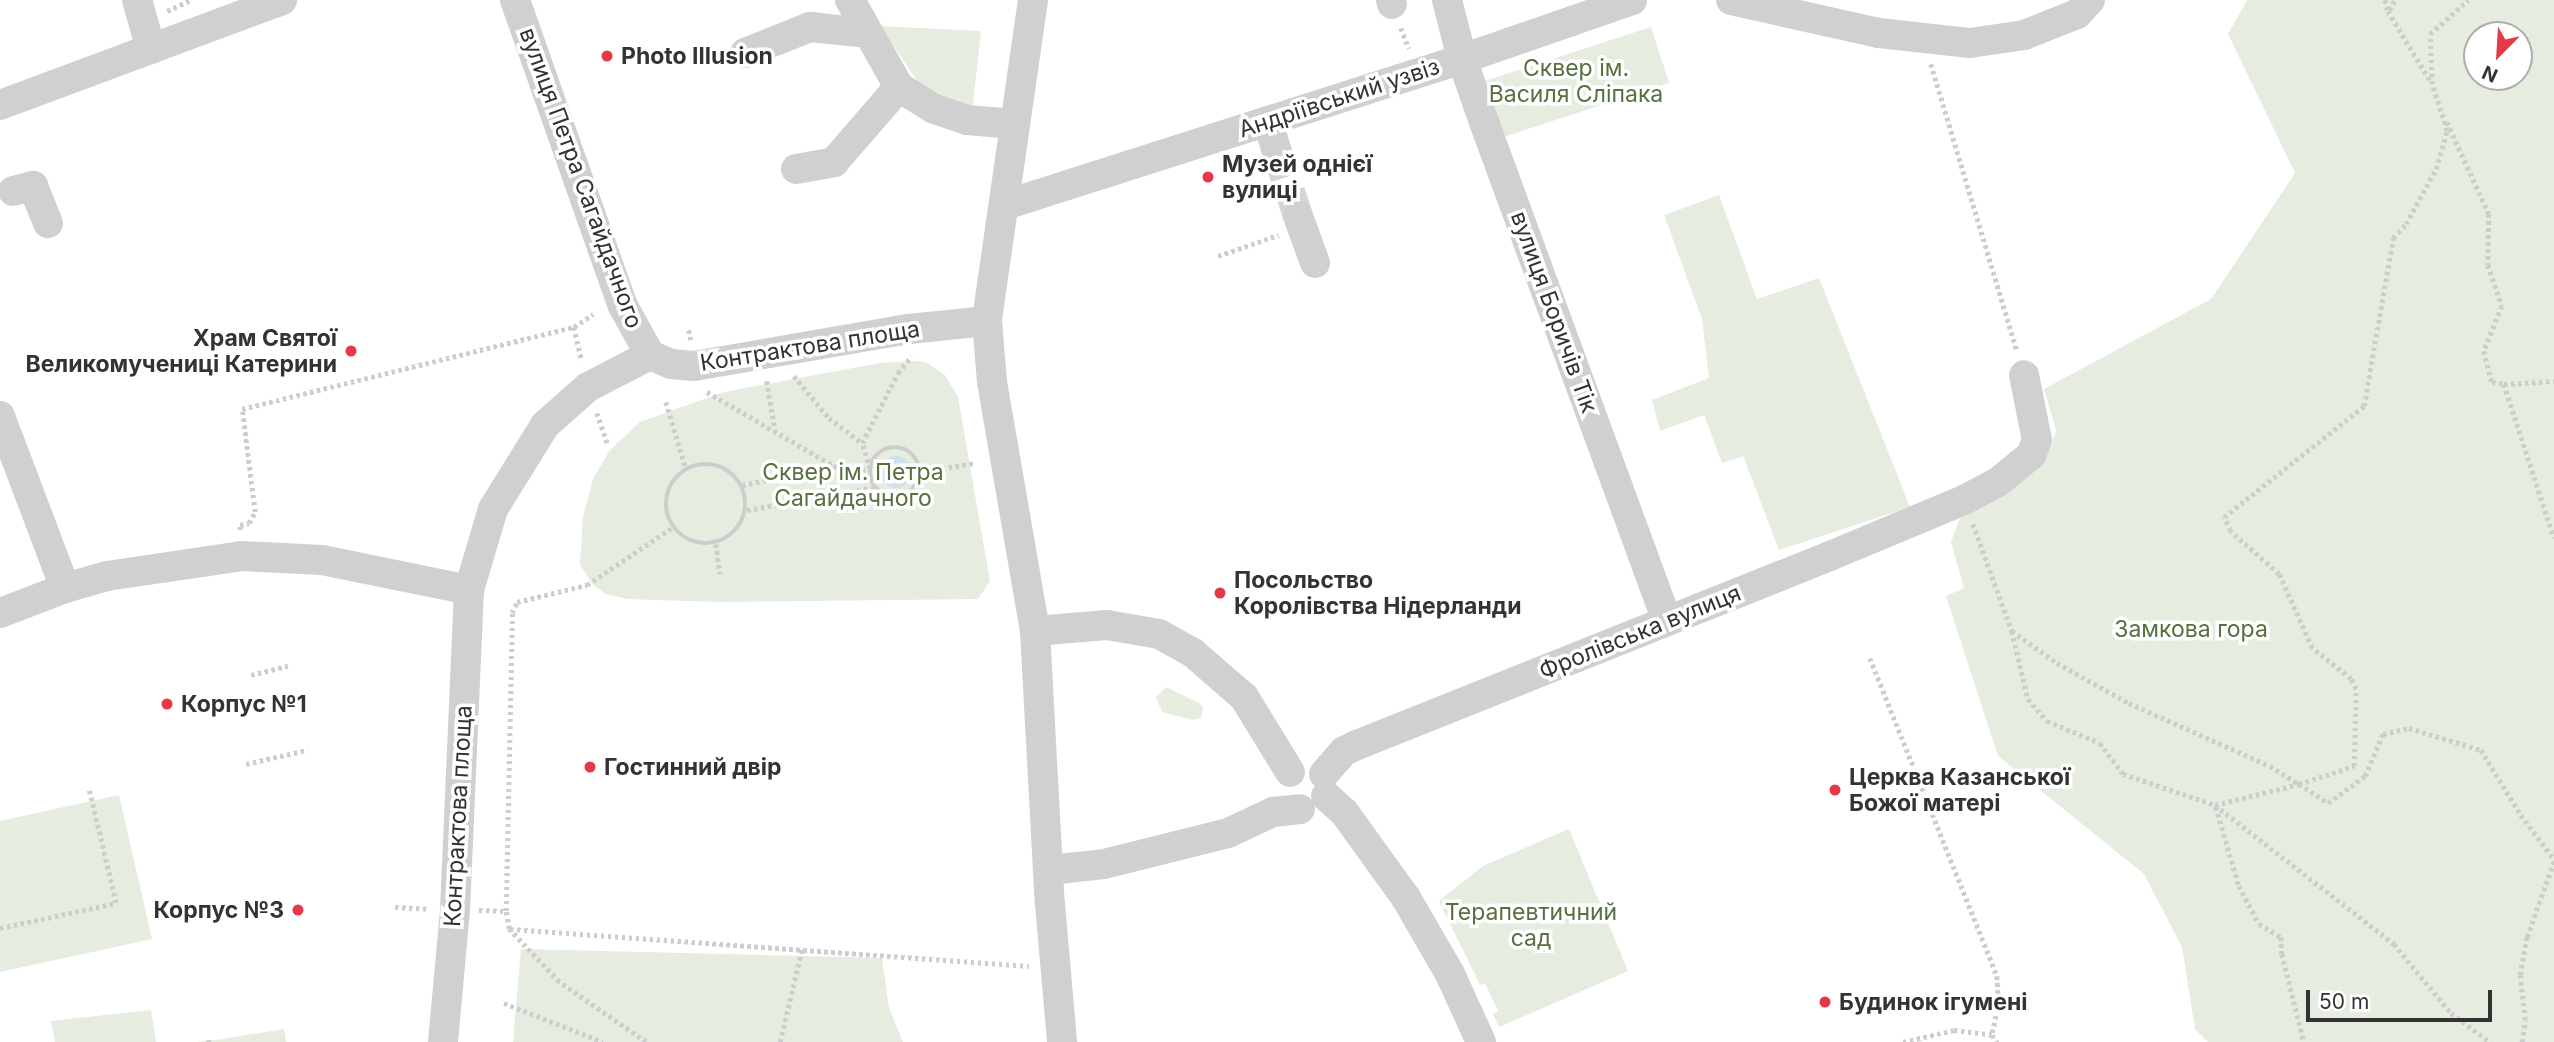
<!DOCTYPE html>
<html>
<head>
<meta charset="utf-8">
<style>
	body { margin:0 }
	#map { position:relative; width:2554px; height:1042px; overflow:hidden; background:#fff; font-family:Inter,sans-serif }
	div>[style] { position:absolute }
	.green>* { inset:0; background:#e6ecdf; transform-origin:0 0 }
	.water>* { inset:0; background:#cfe2ee }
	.round { border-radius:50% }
	.minor-tunnel>* { height:30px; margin-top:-15px; transform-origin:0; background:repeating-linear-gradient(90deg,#d6d6d6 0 30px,transparent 0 45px) }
	.path>* { height:4.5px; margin-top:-2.25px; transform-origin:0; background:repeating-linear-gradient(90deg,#cdcdcd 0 3.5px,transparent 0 7px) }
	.path>.ring { margin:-2.25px; padding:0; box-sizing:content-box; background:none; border:4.5px solid #cdcdcd; border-radius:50% }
	.minor>* { height:30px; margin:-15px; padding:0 15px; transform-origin:15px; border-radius:15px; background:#d0d0d0 }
	.dots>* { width:19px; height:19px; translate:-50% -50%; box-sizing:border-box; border:4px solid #fff; border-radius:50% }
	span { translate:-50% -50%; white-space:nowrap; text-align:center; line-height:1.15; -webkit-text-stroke:7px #fff; paint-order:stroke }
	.poi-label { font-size:23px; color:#333; font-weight:700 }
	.left { translate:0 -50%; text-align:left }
	.right { translate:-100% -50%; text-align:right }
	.park-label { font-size:23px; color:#56703f }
	.street-label { font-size:23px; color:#333 }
	.north { position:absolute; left:2463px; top:21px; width:70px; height:70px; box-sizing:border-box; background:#fff; border:2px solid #adadad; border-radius:50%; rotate:204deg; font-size:19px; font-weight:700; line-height:28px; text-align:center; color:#333 }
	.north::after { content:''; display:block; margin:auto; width:24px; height:32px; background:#e63946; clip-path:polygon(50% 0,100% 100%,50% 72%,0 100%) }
	.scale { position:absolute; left:2306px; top:990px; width:186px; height:32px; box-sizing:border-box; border:4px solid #333; border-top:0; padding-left:9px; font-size:21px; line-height:24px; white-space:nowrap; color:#333; -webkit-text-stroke:5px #fff; paint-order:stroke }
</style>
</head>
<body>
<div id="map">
	<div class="green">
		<div style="clip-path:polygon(evenodd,2247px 0,2554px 0,2554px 1042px,2208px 1042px,2195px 1029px,2182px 947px,2144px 874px,1998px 756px,1946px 596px,1964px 588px,1951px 542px,1960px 518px,2036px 470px,2051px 447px,2056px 430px,2044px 389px,2211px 299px,2295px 173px,2228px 34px,2247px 0,2477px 35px,2519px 35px,2519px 77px,2477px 77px,2477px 35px)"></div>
		<div style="clip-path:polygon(880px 26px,981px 31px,972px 114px,929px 98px)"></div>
		<div style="left:1651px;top:27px;width:59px;height:177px;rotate:72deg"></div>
		<div style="clip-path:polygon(1719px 195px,1757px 299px,1819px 278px,1910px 507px,1779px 550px,1743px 456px,1722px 463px,1704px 415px,1660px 431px,1652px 400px,1709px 378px,1702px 319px,1664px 215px)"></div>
		<div style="clip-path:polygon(919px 361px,927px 363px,945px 375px,958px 397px,990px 581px,978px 599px,720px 602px,627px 599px,606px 594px,593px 585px,580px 565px,583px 517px,593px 479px,610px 450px,640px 422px,724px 392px,880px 363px)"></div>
		<div style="clip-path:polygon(1166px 687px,1201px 704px,1203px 708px,1201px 718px,1193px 720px,1162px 712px,1156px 697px)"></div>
		<div style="clip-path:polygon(119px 795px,152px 939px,0 972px,0 821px)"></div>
		<div style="clip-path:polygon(1569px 829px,1628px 971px,1499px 1027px,1493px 1014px,1498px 1011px,1485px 983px,1480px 985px,1439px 901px,1483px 866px)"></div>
		<div style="clip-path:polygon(521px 949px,882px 958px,889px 1008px,903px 1042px,513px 1042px)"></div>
		<div style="clip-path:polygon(151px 1010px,156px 1042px,55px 1042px,51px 1021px)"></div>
		<div style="clip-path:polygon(284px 1029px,286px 1042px,197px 1042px,223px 1039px)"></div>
	</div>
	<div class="water">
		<div class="round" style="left:880px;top:456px;width:32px;height:32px"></div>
	</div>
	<div class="minor-tunnel">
		<div style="left:1276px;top:149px;width:71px;rotate:71.8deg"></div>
	</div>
	<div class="path">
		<div style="left:2385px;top:0;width:11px;rotate:75deg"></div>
		<div style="left:2388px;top:11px;width:83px;rotate:58.8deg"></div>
		<div style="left:2389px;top:10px;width:12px;rotate:-59deg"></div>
		<div style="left:167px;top:11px;width:26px;rotate:-25deg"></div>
		<div style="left:1401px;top:28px;width:22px;rotate:69deg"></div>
		<div style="left:1931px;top:64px;width:299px;rotate:73.3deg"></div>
		<div style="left:2447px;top:122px;width:101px;rotate:65.5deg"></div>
		<div style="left:2489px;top:214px;width:51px;rotate:91.1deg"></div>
		<div style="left:2488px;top:265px;width:43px;rotate:71.1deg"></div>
		<div style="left:2502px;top:306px;width:48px;rotate:111.8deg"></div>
		<div style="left:2484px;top:351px;width:32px;rotate:76deg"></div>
		<div style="left:2492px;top:382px;width:12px;rotate:9deg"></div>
		<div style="left:2504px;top:384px;width:50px;rotate:-3.4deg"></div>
		<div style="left:1218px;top:256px;width:64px;rotate:-19.3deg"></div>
		<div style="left:574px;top:327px;width:35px;rotate:77deg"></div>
		<div style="left:689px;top:330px;width:10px;rotate:79deg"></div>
		<div style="left:794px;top:376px;width:55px;rotate:50.2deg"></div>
		<div style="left:829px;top:418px;width:41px;rotate:37.1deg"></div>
		<div style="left:767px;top:381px;width:50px;rotate:80.7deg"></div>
		<div style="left:2504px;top:384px;width:162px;rotate:72deg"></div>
		<div style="left:707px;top:392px;width:147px;rotate:30.2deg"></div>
		<div style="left:834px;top:466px;width:22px;rotate:13deg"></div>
		<div style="left:855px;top:471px;width:15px;rotate:-8deg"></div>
		<div style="left:870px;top:469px;width:27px;rotate:-107deg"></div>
		<div style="left:862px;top:443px;width:79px;rotate:-62.8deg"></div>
		<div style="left:898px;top:373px;width:21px;rotate:-51deg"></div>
		<div style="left:666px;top:402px;width:70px;rotate:73.4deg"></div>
		<div style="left:597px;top:413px;width:34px;rotate:71deg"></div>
		<div class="ring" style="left:870px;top:447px;width:45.5px;height:45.5px"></div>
		<div class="ring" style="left:666px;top:464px;width:75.5px;height:75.5px"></div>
		<div style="left:921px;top:472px;width:55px;rotate:-9.5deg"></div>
		<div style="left:742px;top:485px;width:93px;rotate:-11.8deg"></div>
		<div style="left:747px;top:510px;width:130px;rotate:-10.2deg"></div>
		<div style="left:1973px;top:524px;width:114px;rotate:70deg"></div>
		<div style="left:2012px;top:631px;width:70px;rotate:76.8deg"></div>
		<div style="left:2028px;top:699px;width:29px;rotate:49deg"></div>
		<div style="left:2047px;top:721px;width:57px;rotate:22.5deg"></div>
		<div style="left:2100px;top:743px;width:39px;rotate:53deg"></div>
		<div style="left:2123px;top:774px;width:97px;rotate:18.6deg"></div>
		<div style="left:2215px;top:805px;width:227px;rotate:37.8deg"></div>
		<div style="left:2394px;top:944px;width:89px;rotate:50.4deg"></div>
		<div style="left:2451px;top:1013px;width:49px;rotate:36.6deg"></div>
		<div style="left:240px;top:530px;width:5px;rotate:-90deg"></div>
		<div style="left:240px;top:525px;width:9px;rotate:-13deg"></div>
		<div style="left:249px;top:523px;width:13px;rotate:-61deg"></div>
		<div style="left:255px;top:512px;width:104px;rotate:-97.2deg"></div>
		<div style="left:242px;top:409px;width:342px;rotate:-13.9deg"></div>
		<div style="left:574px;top:327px;width:23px;rotate:-34deg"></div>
		<div style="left:716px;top:544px;width:30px;rotate:82deg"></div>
		<div style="left:2012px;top:631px;width:55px;rotate:35.4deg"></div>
		<div style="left:2057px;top:663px;width:82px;rotate:29.1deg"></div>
		<div style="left:2129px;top:703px;width:154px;rotate:24.1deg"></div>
		<div style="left:2270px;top:766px;width:34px;rotate:32deg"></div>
		<div style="left:2299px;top:784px;width:58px;rotate:-18.1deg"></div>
		<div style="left:2354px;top:766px;width:77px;rotate:-88.5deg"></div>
		<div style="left:2356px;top:689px;width:11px;rotate:-117deg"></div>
		<div style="left:2351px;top:679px;width:50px;rotate:-141.5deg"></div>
		<div style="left:2312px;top:648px;width:81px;rotate:-114deg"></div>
		<div style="left:2279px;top:574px;width:65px;rotate:-138.7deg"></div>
		<div style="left:2230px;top:531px;width:15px;rotate:-113deg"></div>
		<div style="left:2224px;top:517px;width:179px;rotate:-38.4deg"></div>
		<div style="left:2364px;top:406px;width:170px;rotate:-80.2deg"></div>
		<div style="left:2393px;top:238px;width:19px;rotate:-47deg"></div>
		<div style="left:2406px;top:224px;width:63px;rotate:-61.4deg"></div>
		<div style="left:2436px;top:169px;width:40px;rotate:-74deg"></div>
		<div style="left:2447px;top:131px;width:49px;rotate:-107.7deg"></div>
		<div style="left:2432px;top:84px;width:50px;rotate:-92.3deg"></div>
		<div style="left:2430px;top:34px;width:51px;rotate:-41.8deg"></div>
		<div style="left:1870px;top:658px;width:342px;rotate:68.2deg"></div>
		<div style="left:1997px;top:976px;width:26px;rotate:86deg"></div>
		<div style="left:1999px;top:1002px;width:34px;rotate:102deg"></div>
		<div style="left:1992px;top:1035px;width:9px;rotate:54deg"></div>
		<div style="left:251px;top:675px;width:38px;rotate:-14deg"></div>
		<div style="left:246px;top:764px;width:63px;rotate:-12.9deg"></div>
		<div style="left:2215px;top:805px;width:87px;rotate:-14deg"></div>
		<div style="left:2299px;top:784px;width:35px;rotate:33deg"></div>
		<div style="left:2328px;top:803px;width:46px;rotate:-36.1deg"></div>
		<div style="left:2365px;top:776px;width:46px;rotate:-66.8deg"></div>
		<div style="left:2383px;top:734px;width:27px;rotate:-13deg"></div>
		<div style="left:2409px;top:728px;width:75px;rotate:17deg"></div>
		<div style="left:2481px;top:750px;width:76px;rotate:58.4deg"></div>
		<div style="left:2521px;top:815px;width:55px;rotate:53.1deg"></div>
		<div style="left:2216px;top:807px;width:82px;rotate:73.8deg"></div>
		<div style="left:2239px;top:886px;width:43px;rotate:62.2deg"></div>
		<div style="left:2259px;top:924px;width:26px;rotate:31deg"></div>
		<div style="left:2281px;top:937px;width:17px;rotate:87deg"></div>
		<div style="left:2282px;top:954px;width:91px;rotate:76deg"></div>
		<div style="left:395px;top:907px;width:33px;rotate:3deg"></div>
		<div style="left:479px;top:910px;width:27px;rotate:2deg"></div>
		<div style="left:0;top:928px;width:119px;rotate:-12.2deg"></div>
		<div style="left:116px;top:903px;width:116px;rotate:-103.4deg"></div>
		<div style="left:510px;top:929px;width:520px;rotate:4.08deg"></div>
		<div style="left:504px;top:1003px;width:106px;rotate:21.5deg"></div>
		<div style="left:209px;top:1040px;width:2px;rotate:90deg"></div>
		<div style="left:646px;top:1042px;width:106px;rotate:-145.4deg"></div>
		<div style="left:559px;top:982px;width:73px;rotate:-133.3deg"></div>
		<div style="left:509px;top:929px;width:18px;rotate:-99deg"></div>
		<div style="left:506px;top:911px;width:298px;rotate:-88.8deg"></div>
		<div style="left:512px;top:613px;width:12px;rotate:-66deg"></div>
		<div style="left:517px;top:602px;width:72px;rotate:-13.7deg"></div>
		<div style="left:587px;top:585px;width:104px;rotate:-34deg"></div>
		<div style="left:780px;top:1042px;width:96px;rotate:-76.7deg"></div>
		<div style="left:1903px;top:1042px;width:52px;rotate:-13.2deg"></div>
		<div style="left:1954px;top:1030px;width:38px;rotate:7deg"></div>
		<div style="left:2522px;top:1042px;width:22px;rotate:-82deg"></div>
		<div style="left:2525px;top:1020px;width:45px;rotate:-96.3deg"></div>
		<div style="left:2520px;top:975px;width:39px;rotate:-80deg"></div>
		<div style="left:2527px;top:937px;width:81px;rotate:-70.4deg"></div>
	</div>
	<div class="minor">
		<div style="left:137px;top:0;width:51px;rotate:74.1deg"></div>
		<div style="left:515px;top:0;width:324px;rotate:70.6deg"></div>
		<div style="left:623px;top:306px;width:56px;rotate:61.1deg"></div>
		<div style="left:850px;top:0;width:100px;rotate:60.6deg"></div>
		<div style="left:1033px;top:0;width:324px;rotate:98.2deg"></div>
		<div style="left:987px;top:321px;width:61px;rotate:85.3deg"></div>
		<div style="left:992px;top:382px;width:253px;rotate:80.2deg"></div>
		<div style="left:1035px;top:631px;width:273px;rotate:86.9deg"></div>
		<div style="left:1050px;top:904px;width:139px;rotate:85deg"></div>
		<div style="left:1391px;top:0;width:4px;rotate:76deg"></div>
		<div style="left:1447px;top:0;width:61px;rotate:75.7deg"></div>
		<div style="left:1462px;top:59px;width:67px;rotate:70.8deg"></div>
		<div style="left:1484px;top:122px;width:531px;rotate:69.86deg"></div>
		<div style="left:1731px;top:0;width:152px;rotate:12.6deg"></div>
		<div style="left:1879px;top:33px;width:92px;rotate:6.3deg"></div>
		<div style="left:1970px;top:43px;width:55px;rotate:-8.4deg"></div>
		<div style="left:2024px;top:35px;width:57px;rotate:-21.6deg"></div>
		<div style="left:2077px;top:14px;width:19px;rotate:-47deg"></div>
		<div style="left:745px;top:53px;width:70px;rotate:-21.8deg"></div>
		<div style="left:810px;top:27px;width:56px;rotate:6.1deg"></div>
		<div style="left:0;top:105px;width:301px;rotate:-20.4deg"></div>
		<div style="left:1268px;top:121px;width:29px;rotate:74deg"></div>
		<div style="left:796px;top:169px;width:39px;rotate:-10deg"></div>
		<div style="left:834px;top:162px;width:99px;rotate:-49.1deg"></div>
		<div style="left:899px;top:87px;width:39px;rotate:32deg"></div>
		<div style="left:932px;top:108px;width:37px;rotate:19deg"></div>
		<div style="left:967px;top:120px;width:48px;rotate:4.8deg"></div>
		<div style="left:13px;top:191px;width:21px;rotate:-14deg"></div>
		<div style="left:33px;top:186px;width:40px;rotate:68deg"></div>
		<div style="left:1005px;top:205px;width:480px;rotate:-17.7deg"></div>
		<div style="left:1462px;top:59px;width:180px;rotate:-19.1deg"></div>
		<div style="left:1298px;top:216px;width:50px;rotate:70.1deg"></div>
		<div style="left:650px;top:355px;width:23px;rotate:23deg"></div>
		<div style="left:671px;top:364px;width:23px;rotate:5deg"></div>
		<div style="left:694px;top:366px;width:218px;rotate:-9.8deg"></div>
		<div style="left:909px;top:329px;width:78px;rotate:-5.9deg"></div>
		<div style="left:0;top:416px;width:184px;rotate:69.3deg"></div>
		<div style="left:0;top:613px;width:70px;rotate:-21deg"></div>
		<div style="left:65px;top:588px;width:44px;rotate:-15.9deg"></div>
		<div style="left:107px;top:576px;width:136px;rotate:-8.4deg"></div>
		<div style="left:242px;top:556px;width:80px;rotate:2.9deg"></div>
		<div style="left:322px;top:560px;width:150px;rotate:11.5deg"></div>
		<div style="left:1035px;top:631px;width:72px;rotate:-4.8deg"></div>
		<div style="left:1107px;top:625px;width:53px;rotate:9.8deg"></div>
		<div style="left:1159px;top:634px;width:39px;rotate:29deg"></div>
		<div style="left:1193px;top:653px;width:67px;rotate:40.8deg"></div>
		<div style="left:1244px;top:697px;width:88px;rotate:58.5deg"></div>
		<div style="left:1324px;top:774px;width:30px;rotate:-49deg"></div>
		<div style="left:1344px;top:751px;width:14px;rotate:-25deg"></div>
		<div style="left:1357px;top:745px;width:509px;rotate:-21.78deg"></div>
		<div style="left:1830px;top:556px;width:145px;rotate:-22.7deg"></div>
		<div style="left:1964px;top:500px;width:38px;rotate:-28deg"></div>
		<div style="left:1998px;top:482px;width:43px;rotate:-39.3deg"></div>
		<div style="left:2031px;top:455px;width:16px;rotate:-68deg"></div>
		<div style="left:2037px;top:440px;width:66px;rotate:-101.3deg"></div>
		<div style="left:1326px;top:796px;width:24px;rotate:42deg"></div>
		<div style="left:1344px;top:812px;width:106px;rotate:54.2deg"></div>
		<div style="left:1406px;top:898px;width:88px;rotate:59.9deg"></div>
		<div style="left:1450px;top:974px;width:75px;rotate:65.5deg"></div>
		<div style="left:1049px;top:870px;width:55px;rotate:-6.2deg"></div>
		<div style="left:1104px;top:864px;width:128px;rotate:-14deg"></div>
		<div style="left:1228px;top:833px;width:50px;rotate:-25deg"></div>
		<div style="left:1273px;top:812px;width:27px;rotate:-6deg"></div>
		<div style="left:443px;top:1042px;width:133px;rotate:-84.8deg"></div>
		<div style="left:455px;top:910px;width:320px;rotate:-87.5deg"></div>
		<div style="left:469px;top:590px;width:84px;rotate:-73.5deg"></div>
		<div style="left:493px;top:509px;width:99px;rotate:-58.2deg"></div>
		<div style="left:545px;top:425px;width:57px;rotate:-41.5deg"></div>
		<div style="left:588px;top:387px;width:70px;rotate:-27.3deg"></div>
	</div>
	<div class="dots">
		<div style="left:607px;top:56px;background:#e63946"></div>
		<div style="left:1208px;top:177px;background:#e63946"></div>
		<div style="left:351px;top:351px;background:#e63946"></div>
		<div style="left:1220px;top:593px;background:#e63946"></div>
		<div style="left:167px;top:704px;background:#e63946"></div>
		<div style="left:590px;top:767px;background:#e63946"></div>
		<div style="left:1835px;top:790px;background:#e63946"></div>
		<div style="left:298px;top:910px;background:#e63946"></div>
		<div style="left:1825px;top:1002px;background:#e63946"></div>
	</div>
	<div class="poi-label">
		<span class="left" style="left:621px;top:56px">Photo Illusion</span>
		<span class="left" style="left:1222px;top:177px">Музей однієї<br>вулиці</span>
		<span class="right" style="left:337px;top:351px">Храм Святої<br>Великомучениці Катерини</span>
		<span class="left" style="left:1234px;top:593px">Посольство<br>Королівства Нідерланди</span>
		<span class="left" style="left:181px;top:704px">Корпус №1</span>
		<span class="left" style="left:604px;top:767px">Гостинний двір</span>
		<span class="left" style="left:1849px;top:790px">Церква Казанської<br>Божої матері</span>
		<span class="right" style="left:284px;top:910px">Корпус №3</span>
		<span class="left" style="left:1839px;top:1002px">Будинок ігумені</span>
	</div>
	<div class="park-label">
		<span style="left:1576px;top:81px">Сквер ім.<br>Василя Сліпака</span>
		<span style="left:853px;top:485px">Сквер ім. Петра<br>Сагайдачного</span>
		<span style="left:2191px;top:629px">Замкова гора</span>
		<span style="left:1531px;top:925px">Терапевтичний<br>сад</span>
	</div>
	<div class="street-label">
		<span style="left:1339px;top:98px;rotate:-18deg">Андріївський узвіз</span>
		<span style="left:581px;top:178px;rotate:70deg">вулиця Петра Сагайдачного</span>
		<span style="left:1554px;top:312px;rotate:70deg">вулиця Боричів Тік</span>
		<span style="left:810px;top:346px;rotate:-9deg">Контрактова площа</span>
		<span style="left:1640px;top:632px;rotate:-22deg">Фролівська вулиця</span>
		<span style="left:458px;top:816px;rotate:-87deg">Контрактова площа</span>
	</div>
	<div class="north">N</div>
	<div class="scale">50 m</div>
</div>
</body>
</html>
